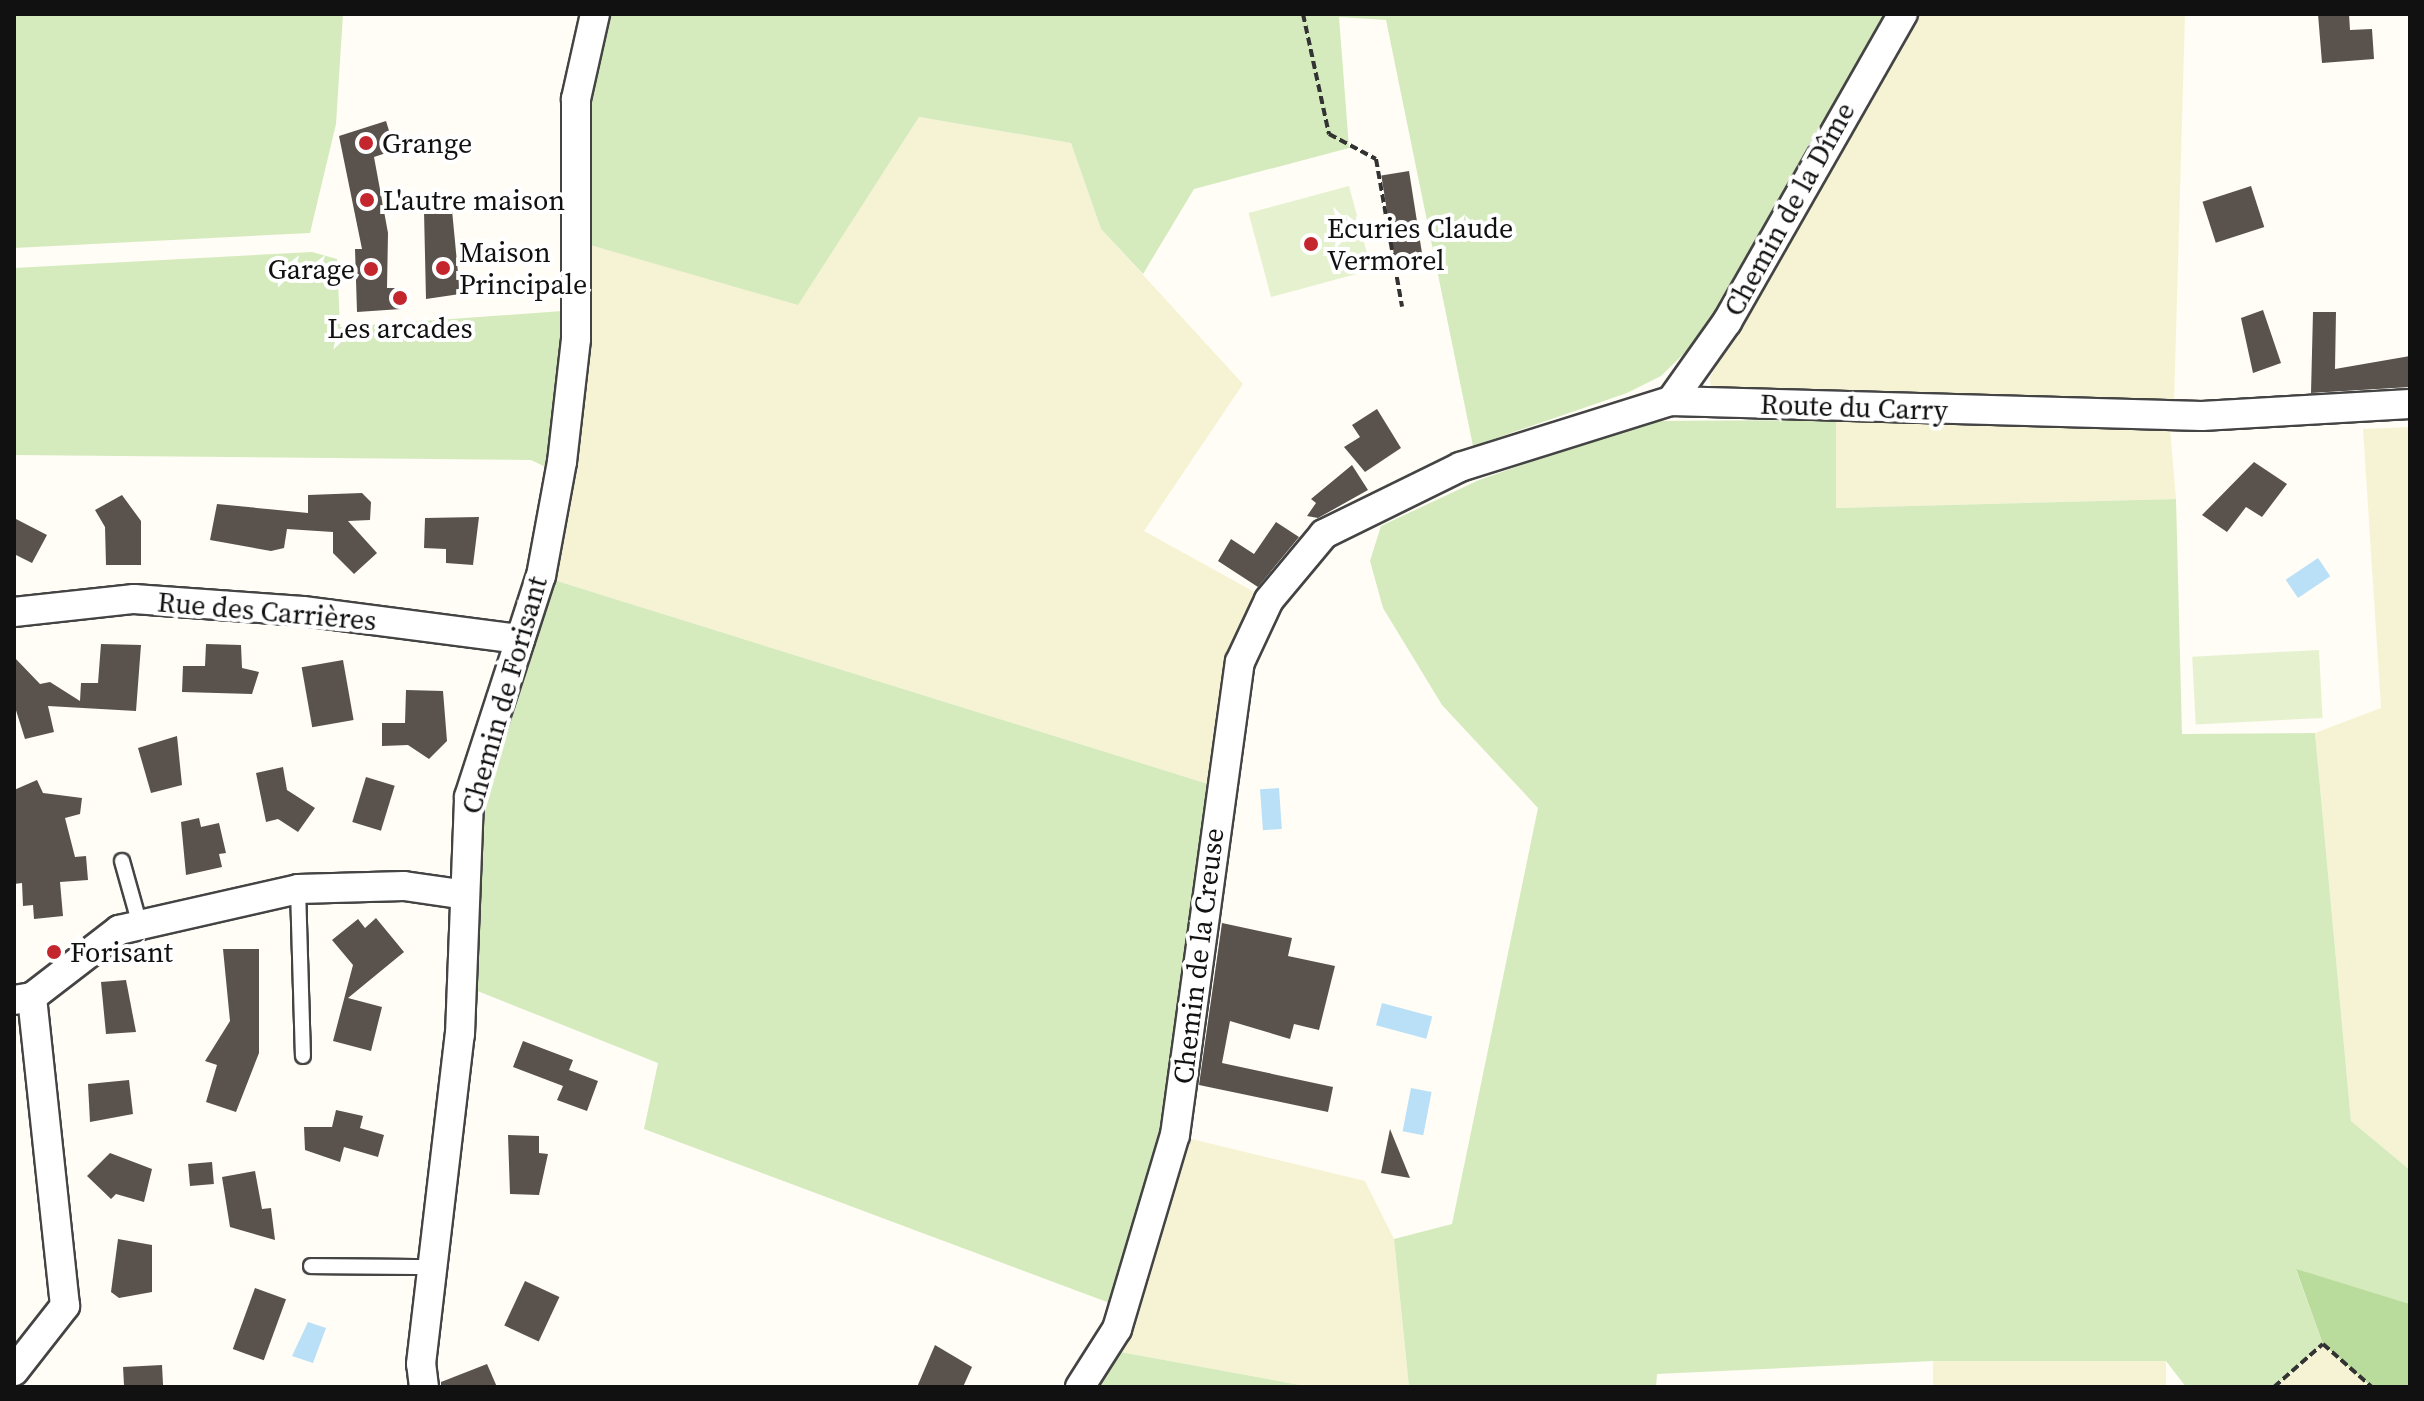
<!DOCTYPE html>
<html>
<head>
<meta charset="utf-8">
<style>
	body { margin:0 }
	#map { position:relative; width:2424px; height:1401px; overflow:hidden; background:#fffdf5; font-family:"Source Serif 4",serif }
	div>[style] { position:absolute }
	.farmland>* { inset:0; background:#f6f3d4; transform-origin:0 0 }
	.green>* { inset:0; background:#d5ebbd }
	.forest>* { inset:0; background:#b9dc9c }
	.pitch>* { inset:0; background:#e6f2cf; transform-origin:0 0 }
	.water>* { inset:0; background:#b9e0f7; transform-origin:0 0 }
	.building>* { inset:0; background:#5a524d; transform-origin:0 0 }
	.path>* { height:4px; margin-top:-2px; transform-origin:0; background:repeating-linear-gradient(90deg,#333 0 8px,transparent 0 12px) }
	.roads { filter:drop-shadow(2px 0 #444) drop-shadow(-2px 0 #444) drop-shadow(0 2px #444) drop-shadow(0 -2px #444) }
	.service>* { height:14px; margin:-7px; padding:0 7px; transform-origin:7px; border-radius:7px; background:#fff }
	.minor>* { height:28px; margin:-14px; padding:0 14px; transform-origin:14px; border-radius:14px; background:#fff }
	.dots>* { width:22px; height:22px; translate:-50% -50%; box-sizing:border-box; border:4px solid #fff; border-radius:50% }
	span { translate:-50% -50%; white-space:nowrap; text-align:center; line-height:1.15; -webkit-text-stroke:8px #fff; paint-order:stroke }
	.poi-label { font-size:28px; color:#111 }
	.left { translate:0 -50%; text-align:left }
	.right { translate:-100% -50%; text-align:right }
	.street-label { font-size:28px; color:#111 }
	.frame { position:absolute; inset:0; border:16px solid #111; pointer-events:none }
</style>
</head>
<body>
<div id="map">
	<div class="farmland">
		<div style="clip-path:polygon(1919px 14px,2185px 14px,2174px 405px,1711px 389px,1710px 377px)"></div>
		<div style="clip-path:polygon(919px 117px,1071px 143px,1101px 229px,1243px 384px,1144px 531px,1269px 600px,1221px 788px,541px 576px,576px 241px,798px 304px)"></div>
		<div style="clip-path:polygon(1836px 420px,2170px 428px,2176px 499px,1836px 508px)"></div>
		<div style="clip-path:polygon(2410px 427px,2410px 1170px,2351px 1121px,2315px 733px,2381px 708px,2363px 429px)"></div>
		<div style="clip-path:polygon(1175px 1135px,1365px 1181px,1394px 1239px,1409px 1387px,1311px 1387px,1104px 1349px)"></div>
		<div style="clip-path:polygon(2323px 1344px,2372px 1387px,2274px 1387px)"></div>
		<div style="left:1933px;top:1361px;width:233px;height:26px"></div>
	</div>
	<div class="green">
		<div style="clip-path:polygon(14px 14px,343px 14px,336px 124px,310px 233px,14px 248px)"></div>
		<div style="clip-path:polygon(595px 14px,1884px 14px,1701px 337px,1661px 376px,1627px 393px,1473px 446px,1386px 20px,1339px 17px,1349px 148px,1194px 189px,1143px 274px,1101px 229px,1071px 143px,919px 117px,798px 305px,576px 241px)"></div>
		<div style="clip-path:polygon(312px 252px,337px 259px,340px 327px,576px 310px,560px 474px,531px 460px,14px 455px,14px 268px)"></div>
		<div style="clip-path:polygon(1836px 420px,1836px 508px,2176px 499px,2182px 734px,2315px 733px,2351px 1121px,2410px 1170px,2410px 1304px,2296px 1270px,2323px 1344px,2274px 1387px,2186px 1387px,2166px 1361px,1933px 1361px,1657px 1374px,1656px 1387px,1409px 1387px,1394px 1239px,1452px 1224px,1538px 808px,1442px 705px,1383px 608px,1370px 561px,1381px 526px,1479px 480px,1646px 421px)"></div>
		<div style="clip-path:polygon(541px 576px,1221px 788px,1175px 1135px,1117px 1329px,1107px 1302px,644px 1129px,658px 1063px,460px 984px,469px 797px)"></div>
		<div style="clip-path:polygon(1104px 1349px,1311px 1387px,1080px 1387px)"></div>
	</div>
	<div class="forest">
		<div style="clip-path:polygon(2296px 1269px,2410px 1304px,2410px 1387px,2372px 1387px,2323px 1344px)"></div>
	</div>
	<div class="pitch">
		<div style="left:1349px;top:186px;width:87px;height:104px;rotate:75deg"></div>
		<div style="left:2319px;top:650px;width:68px;height:127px;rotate:87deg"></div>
	</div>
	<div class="water">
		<div style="left:2318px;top:558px;width:22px;height:39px;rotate:56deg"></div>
		<div style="left:1279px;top:788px;width:41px;height:19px;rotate:86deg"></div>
		<div style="left:1382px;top:1003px;width:52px;height:23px;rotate:15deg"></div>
		<div style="left:1411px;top:1088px;width:21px;height:44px;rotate:11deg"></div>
		<div style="clip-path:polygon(308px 1322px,326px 1328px,313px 1363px,292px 1356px)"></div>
	</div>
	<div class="building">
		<div style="clip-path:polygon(2318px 14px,2349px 14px,2350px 30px,2372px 29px,2374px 59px,2322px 63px)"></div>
		<div style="clip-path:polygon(386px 121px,395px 150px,374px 157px,388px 233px,387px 288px,398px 288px,401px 309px,357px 312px,355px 249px,362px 249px,339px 136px)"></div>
		<div style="left:1409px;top:171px;width:90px;height:28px;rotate:81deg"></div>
		<div style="left:2251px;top:186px;width:43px;height:51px;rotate:72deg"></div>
		<div style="clip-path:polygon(452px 210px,460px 294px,426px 299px,424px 211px)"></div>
		<div style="clip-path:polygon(2263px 310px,2281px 363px,2253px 373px,2241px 318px)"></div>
		<div style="clip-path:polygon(2313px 312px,2336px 312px,2335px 369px,2410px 356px,2410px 387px,2311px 393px)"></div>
		<div style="clip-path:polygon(1377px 409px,1401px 448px,1365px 472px,1344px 447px,1360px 437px,1352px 425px)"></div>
		<div style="clip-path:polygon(2254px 462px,2287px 484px,2262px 517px,2246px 507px,2227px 532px,2202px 515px)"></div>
		<div style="clip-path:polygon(1352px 465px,1368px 490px,1318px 518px,1307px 516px,1316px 503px,1311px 499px)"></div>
		<div style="clip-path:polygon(362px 493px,371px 502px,370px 520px,348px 521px,377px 553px,354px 574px,333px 553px,333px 532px,287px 529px,284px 548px,271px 551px,210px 540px,217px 504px,308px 513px,308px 495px)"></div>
		<div style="clip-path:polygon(122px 495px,141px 521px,141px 565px,106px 565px,105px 527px,95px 510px)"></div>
		<div style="clip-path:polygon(479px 517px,473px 565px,446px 563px,446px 549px,424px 548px,425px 518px)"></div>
		<div style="clip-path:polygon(14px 518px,47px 535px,32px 563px,14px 554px)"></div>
		<div style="clip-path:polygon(1276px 522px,1299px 537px,1258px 587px,1218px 561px,1231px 539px,1254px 554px)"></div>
		<div style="clip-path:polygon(101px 644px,141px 645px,136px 711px,48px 706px,54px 732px,25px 739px,14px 704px,14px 657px,40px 684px,50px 682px,80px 701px,81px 683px,98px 683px)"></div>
		<div style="clip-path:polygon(206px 644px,241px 645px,242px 668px,259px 672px,252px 694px,182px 692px,183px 666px,205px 666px)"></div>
		<div style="left:343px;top:660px;width:61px;height:42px;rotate:80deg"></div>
		<div style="clip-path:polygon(406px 690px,443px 691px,447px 741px,429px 759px,408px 745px,382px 746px,382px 723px,405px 723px)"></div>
		<div style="clip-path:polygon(177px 736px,182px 785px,151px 793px,138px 748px)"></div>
		<div style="clip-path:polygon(283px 767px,287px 790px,315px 808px,298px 832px,278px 819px,266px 822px,256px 773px)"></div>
		<div style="left:366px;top:777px;width:30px;height:47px;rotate:17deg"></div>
		<div style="clip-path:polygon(37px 780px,43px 793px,82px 798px,80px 814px,65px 818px,75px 857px,86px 856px,88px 880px,60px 882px,63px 916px,34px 919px,33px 905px,23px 906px,22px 883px,14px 884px,14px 790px)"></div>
		<div style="clip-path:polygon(199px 818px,201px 827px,219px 823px,226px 853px,219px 854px,222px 867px,186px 875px,181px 822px)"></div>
		<div style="clip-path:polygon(376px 918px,404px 952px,348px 998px,382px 1007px,371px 1051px,333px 1041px,353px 965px,332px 940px,358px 919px,365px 928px)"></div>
		<div style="clip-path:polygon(1222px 923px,1292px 938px,1288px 956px,1335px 966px,1319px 1030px,1294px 1024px,1290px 1039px,1230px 1021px,1222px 1063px,1333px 1087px,1328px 1112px,1199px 1085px)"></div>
		<div style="clip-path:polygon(223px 949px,259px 949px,259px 1053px,236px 1112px,206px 1102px,217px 1065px,205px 1061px,230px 1021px)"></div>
		<div style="clip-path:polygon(126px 980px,136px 1032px,106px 1034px,101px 982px)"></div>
		<div style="clip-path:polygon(523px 1041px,573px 1060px,569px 1070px,598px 1081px,587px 1111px,557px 1100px,563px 1086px,513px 1067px)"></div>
		<div style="clip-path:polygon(129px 1080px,133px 1114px,90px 1122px,88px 1084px)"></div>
		<div style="clip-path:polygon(336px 1110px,363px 1116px,360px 1128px,384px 1135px,378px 1157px,344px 1147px,340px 1162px,305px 1150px,304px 1127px,332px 1127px)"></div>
		<div style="clip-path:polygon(1390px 1129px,1410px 1178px,1381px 1173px)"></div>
		<div style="clip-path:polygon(508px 1135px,539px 1136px,539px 1153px,548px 1154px,539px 1195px,510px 1194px)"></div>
		<div style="clip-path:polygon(110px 1153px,152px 1169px,144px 1202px,116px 1194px,111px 1199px,87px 1176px)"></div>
		<div style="left:212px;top:1162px;width:22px;height:24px;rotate:85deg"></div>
		<div style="clip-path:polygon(255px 1171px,262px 1209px,271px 1208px,275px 1240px,230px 1227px,222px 1177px)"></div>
		<div style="clip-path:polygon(118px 1239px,152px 1245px,152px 1292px,119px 1298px,111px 1292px)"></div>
		<div style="left:525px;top:1281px;width:38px;height:49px;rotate:25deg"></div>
		<div style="left:255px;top:1288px;width:33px;height:65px;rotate:20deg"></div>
		<div style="clip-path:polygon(935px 1345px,972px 1367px,963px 1387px,917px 1387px)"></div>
		<div style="clip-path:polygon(487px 1364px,497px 1387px,441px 1387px,441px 1382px)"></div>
		<div style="left:162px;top:1365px;width:22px;height:39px;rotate:87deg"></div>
	</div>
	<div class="path">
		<div style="left:1303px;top:14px;width:123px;rotate:77.8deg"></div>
		<div style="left:1329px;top:134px;width:53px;rotate:28deg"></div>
		<div style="left:1376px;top:159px;width:150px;rotate:80deg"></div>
		<div style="left:2274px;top:1387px;width:65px;rotate:-41.3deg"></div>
		<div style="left:2323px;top:1344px;width:65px;rotate:41.3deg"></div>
	</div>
	<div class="roads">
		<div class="service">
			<div style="left:122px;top:861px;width:66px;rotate:74.3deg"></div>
			<div style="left:298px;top:889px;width:167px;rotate:88.3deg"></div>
			<div style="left:311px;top:1266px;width:125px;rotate:0.5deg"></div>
		</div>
		<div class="minor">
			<div style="left:1671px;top:401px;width:97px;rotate:-54.7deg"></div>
			<div style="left:1727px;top:322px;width:355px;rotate:-60.3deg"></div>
			<div style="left:14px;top:612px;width:121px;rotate:-6.2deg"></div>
			<div style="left:134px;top:599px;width:169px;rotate:4.1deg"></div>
			<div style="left:303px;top:611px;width:219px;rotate:7.4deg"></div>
			<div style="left:14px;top:1000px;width:18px;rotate:-9deg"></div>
			<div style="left:32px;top:997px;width:110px;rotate:-37.6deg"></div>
			<div style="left:119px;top:930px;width:22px;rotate:-13deg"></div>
			<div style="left:140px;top:925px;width:162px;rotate:-12.8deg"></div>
			<div style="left:298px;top:889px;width:106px;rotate:-1.6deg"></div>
			<div style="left:404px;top:886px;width:57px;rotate:8.1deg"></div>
			<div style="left:14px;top:1371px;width:83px;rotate:-51.9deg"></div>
			<div style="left:65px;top:1306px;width:311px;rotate:-96.1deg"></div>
			<div style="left:424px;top:1387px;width:23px;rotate:-97deg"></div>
			<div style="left:421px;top:1364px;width:332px;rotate:-83.3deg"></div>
			<div style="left:460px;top:1034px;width:237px;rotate:-87.8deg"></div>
			<div style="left:469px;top:797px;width:232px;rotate:-72deg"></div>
			<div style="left:541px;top:576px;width:116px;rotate:-79.6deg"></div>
			<div style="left:562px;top:462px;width:124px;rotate:-83.5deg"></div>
			<div style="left:576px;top:339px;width:240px;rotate:-90deg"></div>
			<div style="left:576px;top:99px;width:87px;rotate:-77.4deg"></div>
			<div style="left:1080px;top:1387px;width:69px;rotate:-57.5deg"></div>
			<div style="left:1117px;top:1329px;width:202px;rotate:-73.4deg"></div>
			<div style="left:1175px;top:1135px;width:477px;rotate:-82.2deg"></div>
			<div style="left:1240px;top:662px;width:68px;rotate:-64.9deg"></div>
			<div style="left:1269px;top:600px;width:86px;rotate:-50.2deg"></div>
			<div style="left:1324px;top:534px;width:152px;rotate:-26.2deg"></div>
			<div style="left:1460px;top:467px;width:221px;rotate:-17.4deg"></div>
			<div style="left:1671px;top:401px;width:531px;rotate:1.62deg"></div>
			<div style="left:2202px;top:416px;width:208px;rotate:-3.3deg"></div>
		</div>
	</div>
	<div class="dots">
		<div style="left:366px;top:143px;background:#c4262e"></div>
		<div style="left:367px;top:200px;background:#c4262e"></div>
		<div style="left:1311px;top:244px;background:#c4262e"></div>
		<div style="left:443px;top:268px;background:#c4262e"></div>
		<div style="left:371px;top:269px;background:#c4262e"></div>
		<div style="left:400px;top:298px;background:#c4262e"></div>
		<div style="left:54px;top:952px;background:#c4262e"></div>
	</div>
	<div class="poi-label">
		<span class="left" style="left:382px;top:143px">Grange</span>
		<span class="left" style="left:383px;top:200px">L'autre maison</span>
		<span class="left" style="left:1327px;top:244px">Ecuries Claude<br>Vermorel</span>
		<span class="left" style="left:459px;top:268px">Maison<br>Principale</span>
		<span class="right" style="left:355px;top:269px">Garage</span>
		<span style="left:400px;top:328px">Les arcades</span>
		<span class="left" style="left:70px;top:952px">Forisant</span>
	</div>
	<div class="street-label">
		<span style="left:1789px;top:209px;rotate:-61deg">Chemin de la Dîme</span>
		<span style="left:1854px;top:407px;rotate:2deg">Route du Carry</span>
		<span style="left:267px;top:611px;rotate:5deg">Rue des Carrières</span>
		<span style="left:504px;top:695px;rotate:-74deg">Chemin de Forisant</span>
		<span style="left:1198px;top:956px;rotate:-83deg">Chemin de la Creuse</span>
	</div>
	<div class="frame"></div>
</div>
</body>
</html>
